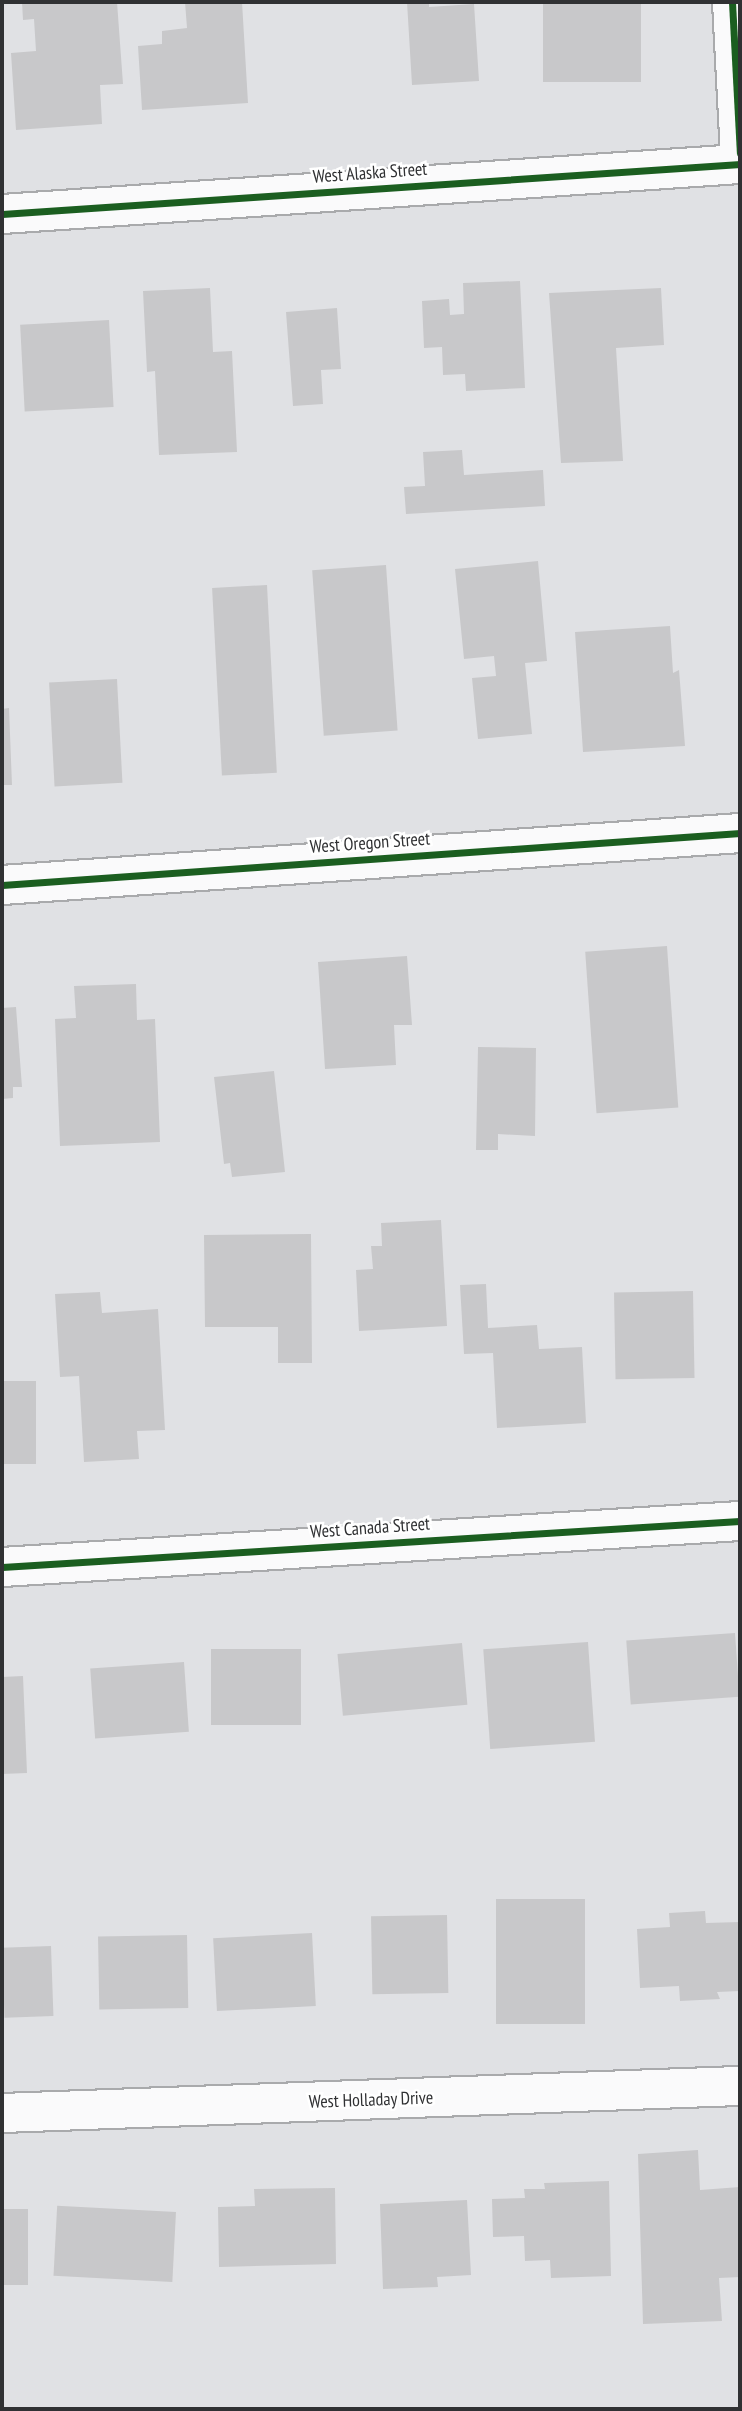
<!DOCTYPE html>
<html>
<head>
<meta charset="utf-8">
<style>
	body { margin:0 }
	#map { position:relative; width:742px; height:2411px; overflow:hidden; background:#e0e1e4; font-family:"PT Sans Narrow",sans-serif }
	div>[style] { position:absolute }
	.building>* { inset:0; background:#c8c8ca; transform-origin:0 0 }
	.roads { filter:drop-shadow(2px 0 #a9aaac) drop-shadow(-2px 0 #a9aaac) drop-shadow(0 2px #a9aaac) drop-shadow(0 -2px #a9aaac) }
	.minor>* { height:38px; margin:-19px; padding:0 19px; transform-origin:19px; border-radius:19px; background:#fafafb }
	.cycleway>* { height:7px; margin:-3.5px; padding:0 3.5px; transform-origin:3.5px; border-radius:3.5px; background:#1b5e20 }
	span { translate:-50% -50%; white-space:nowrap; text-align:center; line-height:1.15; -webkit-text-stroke:5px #fff; paint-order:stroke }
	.street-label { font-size:18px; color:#303133 }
	.frame { position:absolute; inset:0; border:4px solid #303133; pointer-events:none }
</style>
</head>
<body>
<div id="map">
	<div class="building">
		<div style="clip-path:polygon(22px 2px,117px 2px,123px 84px,100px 85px,102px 124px,16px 130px,11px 53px,36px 51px,34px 19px,23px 20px)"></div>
		<div style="clip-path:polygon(185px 2px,242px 2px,248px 103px,142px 110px,138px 46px,162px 44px,162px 31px,187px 28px)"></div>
		<div style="clip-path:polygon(407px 2px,429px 2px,429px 7px,474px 4px,479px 81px,412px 85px)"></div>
		<div style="left:543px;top:2px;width:98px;height:80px"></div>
		<div style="clip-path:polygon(520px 281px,525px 388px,466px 391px,465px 374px,443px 375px,442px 347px,424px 348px,422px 301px,449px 299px,450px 315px,464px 314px,463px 283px)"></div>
		<div style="clip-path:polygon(210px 288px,213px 352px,232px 351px,237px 452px,159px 455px,155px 371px,147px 372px,143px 291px)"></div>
		<div style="clip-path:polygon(661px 288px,664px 345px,616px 348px,623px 461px,561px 463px,549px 293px)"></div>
		<div style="clip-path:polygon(337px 308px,341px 369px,321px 370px,323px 404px,293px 406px,286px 312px)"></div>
		<div style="left:109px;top:320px;width:87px;height:89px;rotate:87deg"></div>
		<div style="clip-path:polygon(462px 450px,464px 475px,543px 470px,545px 506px,406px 514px,404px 487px,425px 486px,423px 452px)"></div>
		<div style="clip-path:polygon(538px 561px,547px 661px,525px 663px,532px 734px,478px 739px,472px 678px,496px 676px,494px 656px,464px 659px,455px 569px)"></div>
		<div style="left:386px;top:565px;width:166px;height:74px;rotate:86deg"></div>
		<div style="left:267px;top:585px;width:188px;height:55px;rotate:87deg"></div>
		<div style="clip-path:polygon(670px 626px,673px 673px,679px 670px,685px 746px,583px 752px,575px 632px)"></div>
		<div style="left:117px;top:679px;width:104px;height:68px;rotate:87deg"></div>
		<div style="clip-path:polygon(9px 708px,12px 785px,2px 785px,2px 709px)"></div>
		<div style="left:667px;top:946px;width:162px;height:82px;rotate:86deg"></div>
		<div style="clip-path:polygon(407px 956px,412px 1025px,394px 1025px,396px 1065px,325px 1069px,318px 962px)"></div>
		<div style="clip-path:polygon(136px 984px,137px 1020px,155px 1019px,160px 1142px,60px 1146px,55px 1019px,76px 1018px,74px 986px)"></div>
		<div style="clip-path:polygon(16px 1007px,22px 1087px,13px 1087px,13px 1098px,2px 1099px,2px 1008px)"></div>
		<div style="clip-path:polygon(478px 1047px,536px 1048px,535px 1136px,498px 1134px,498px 1150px,476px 1150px)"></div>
		<div style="clip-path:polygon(274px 1071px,285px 1172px,232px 1177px,230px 1163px,224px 1164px,214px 1077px)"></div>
		<div style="clip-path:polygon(441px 1220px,447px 1326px,359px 1331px,356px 1270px,373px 1269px,371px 1246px,382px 1246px,381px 1223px)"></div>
		<div style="clip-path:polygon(311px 1234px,312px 1363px,278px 1363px,278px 1327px,205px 1327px,204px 1235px)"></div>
		<div style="clip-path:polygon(486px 1284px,488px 1328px,537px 1325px,539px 1349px,582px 1347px,586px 1423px,497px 1428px,493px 1353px,464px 1354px,460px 1285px)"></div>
		<div style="left:693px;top:1291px;width:87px;height:79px;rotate:89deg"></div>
		<div style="clip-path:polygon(100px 1292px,102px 1313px,158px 1309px,165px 1430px,137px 1431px,139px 1459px,84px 1462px,79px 1376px,60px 1377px,55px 1294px)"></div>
		<div style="left:2px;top:1381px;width:34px;height:83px"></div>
		<div style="left:735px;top:1633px;width:64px;height:109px;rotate:86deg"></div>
		<div style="left:588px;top:1642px;width:100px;height:105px;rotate:86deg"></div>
		<div style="left:462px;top:1643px;width:62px;height:125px;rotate:85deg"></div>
		<div style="left:301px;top:1649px;width:76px;height:90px;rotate:90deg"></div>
		<div style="left:184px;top:1662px;width:70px;height:94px;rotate:86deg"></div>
		<div style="clip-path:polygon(23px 1676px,27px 1773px,2px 1774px,2px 1677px)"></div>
		<div style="left:585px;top:1899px;width:125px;height:89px;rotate:90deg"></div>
		<div style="clip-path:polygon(705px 1911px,706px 1923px,740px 1922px,740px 1991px,717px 1992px,720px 1999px,680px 2001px,679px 1986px,640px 1988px,637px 1929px,670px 1927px,669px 1913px)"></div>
		<div style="left:447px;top:1915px;width:78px;height:76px;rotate:89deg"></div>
		<div style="left:312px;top:1933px;width:73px;height:99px;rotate:87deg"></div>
		<div style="left:187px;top:1935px;width:73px;height:89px;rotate:89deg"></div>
		<div style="left:51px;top:1946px;width:70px;height:49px;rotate:88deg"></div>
		<div style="clip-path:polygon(698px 2150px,700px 2190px,740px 2187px,740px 2277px,719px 2278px,722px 2321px,643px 2324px,638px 2154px)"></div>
		<div style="clip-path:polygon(609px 2181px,611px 2276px,551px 2278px,550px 2260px,525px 2261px,524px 2236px,493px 2237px,492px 2199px,525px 2198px,524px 2189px,545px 2189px,544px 2183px)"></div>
		<div style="clip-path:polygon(335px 2188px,336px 2264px,219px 2267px,218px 2207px,255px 2206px,254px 2189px)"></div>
		<div style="clip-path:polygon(467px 2200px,471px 2275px,437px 2277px,438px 2287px,383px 2289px,380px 2204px)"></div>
		<div style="left:2px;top:2209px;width:26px;height:76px"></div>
		<div style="left:176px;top:2212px;width:70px;height:119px;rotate:93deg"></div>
	</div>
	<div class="roads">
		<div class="minor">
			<div style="left:732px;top:2px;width:151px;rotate:87deg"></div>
			<div style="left:2px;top:214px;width:740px;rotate:-3.88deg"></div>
			<div style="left:2px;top:885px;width:740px;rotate:-4.03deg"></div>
			<div style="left:2px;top:1567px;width:739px;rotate:-3.57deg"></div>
			<div style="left:2px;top:2113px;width:738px;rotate:-2.1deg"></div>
		</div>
	</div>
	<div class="cycleway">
		<div style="left:732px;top:2px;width:151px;rotate:87deg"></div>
		<div style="left:2px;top:214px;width:740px;rotate:-3.88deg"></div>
		<div style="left:2px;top:885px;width:740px;rotate:-4.03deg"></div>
		<div style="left:2px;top:1567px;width:739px;rotate:-3.57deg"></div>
	</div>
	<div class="street-label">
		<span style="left:370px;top:173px;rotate:-4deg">West Alaska Street</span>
		<span style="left:370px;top:843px;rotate:-4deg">West Oregon Street</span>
		<span style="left:370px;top:1528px;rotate:-4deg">West Canada Street</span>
		<span style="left:371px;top:2100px;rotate:-2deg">West Holladay Drive</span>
	</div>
	<div class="frame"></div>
</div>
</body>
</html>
